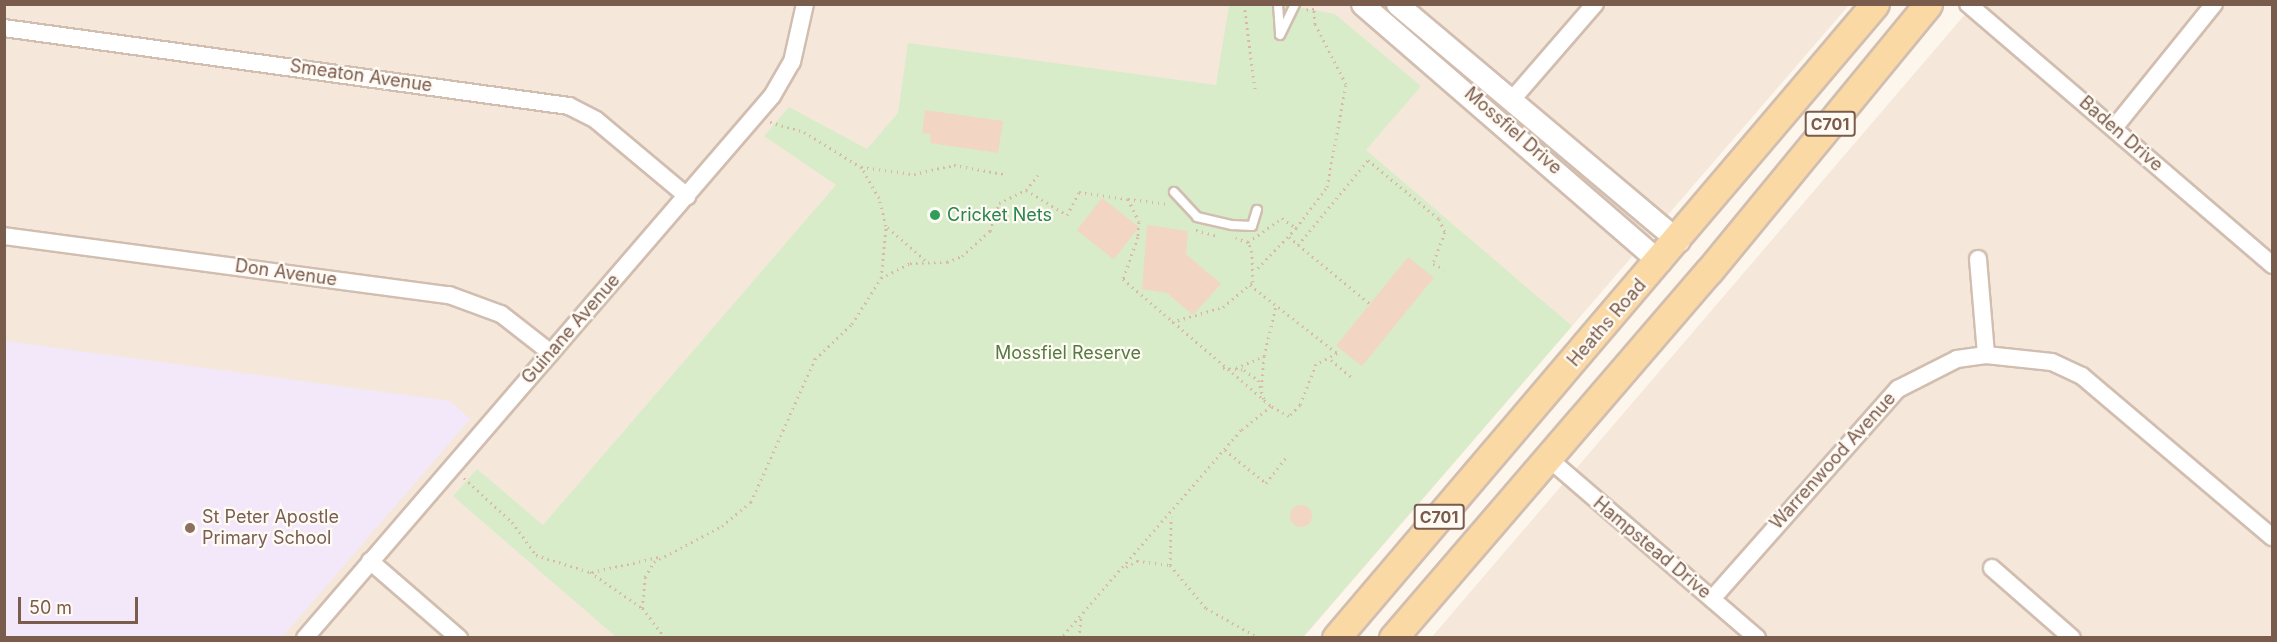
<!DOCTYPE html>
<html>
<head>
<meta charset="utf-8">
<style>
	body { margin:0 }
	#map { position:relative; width:2277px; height:642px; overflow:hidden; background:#fdf6ec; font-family:Inter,sans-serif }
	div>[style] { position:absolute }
	.residential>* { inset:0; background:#f5e8da }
	.education>* { inset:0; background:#f3e8fa }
	.green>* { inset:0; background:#d8ecc9 }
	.building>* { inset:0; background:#f3d5c3; transform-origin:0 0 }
	.round { border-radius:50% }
	.path>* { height:3px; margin-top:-1.5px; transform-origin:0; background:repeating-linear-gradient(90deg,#d9b8a5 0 1.5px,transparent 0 6px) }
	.roads { filter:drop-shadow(2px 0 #d1beb0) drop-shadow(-2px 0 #d1beb0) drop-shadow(0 2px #d1beb0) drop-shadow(0 -2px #d1beb0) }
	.service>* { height:8px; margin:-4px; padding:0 4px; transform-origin:4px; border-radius:4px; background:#fff }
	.minor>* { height:16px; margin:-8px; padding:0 8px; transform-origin:8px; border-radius:8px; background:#fff }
	.tertiary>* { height:21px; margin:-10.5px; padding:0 10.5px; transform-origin:10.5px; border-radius:10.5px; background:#fff }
	.primary>* { height:27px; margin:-13.5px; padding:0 13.5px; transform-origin:13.5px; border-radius:13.5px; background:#fbd9a5 }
	.dots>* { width:16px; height:16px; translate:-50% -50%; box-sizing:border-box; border:3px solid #fffaf3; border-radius:50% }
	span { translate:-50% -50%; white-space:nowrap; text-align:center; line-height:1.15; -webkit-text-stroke:4.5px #fffaf3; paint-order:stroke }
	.shield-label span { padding:2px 4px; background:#fffaf3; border:2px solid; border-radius:4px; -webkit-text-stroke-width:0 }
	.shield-label { font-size:16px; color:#7a5c4d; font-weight:700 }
	.street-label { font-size:18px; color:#7a5c4d }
	.leisure-label { font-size:18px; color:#27864d }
	.left { translate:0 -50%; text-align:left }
	.park-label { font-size:18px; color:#537a41 }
	.education-label { font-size:18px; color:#785e54 }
	.frame { position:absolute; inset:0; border:6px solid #7a5c4d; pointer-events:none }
	.scale { position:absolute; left:18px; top:597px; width:120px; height:27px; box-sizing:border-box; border:3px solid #7a5c4d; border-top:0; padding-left:8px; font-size:18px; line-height:21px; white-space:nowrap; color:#7a5c4d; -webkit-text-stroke:4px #fffaf3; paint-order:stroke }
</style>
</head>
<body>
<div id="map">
	<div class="residential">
		<div style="clip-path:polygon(4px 5px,1849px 5px,1303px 638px,5px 637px)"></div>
		<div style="clip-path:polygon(1973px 5px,2272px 5px,2272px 637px,1431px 638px)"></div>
	</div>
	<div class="education">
		<div style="clip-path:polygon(5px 341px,450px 401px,470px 419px,282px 637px,5px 637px)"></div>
	</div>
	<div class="green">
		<div style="clip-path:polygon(1229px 5px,1287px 5px,1335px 14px,1421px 86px,1366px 150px,1572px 326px,1303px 637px,616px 637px,453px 496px,477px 469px,543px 525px,836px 185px,764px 136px,789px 107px,867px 149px,898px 113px,908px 43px,1216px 85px)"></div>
	</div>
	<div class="building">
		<div style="clip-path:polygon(925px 110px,1003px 121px,998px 153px,930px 143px,931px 134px,922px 133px)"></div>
		<div style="left:1102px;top:198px;width:47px;height:41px;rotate:38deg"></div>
		<div style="clip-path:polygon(1147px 225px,1188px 231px,1186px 254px,1221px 284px,1193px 315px,1167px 293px,1142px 289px)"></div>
		<div style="left:1408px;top:257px;width:33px;height:114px;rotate:39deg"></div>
		<div class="round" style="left:1290px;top:505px;width:22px;height:22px"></div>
	</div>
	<div class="path">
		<div style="left:1244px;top:4px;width:86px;rotate:82.6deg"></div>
		<div style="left:770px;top:122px;width:35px;rotate:16deg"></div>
		<div style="left:804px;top:132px;width:67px;rotate:31.6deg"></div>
		<div style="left:1026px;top:190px;width:19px;rotate:-51deg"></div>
		<div style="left:1128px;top:199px;width:39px;rotate:7deg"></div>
		<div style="left:1296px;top:228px;width:51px;rotate:-52.9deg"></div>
		<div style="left:1327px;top:187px;width:105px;rotate:-79.5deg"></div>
		<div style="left:1346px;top:84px;width:68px;rotate:-117.3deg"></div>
		<div style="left:1315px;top:24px;width:15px;rotate:-94deg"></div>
		<div style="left:1314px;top:9px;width:10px;rotate:174deg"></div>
		<div style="left:1196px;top:230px;width:20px;rotate:15deg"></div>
		<div style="left:1289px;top:237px;width:105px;rotate:39.6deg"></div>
		<div style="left:1248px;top:242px;width:42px;rotate:-35.2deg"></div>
		<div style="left:1282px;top:218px;width:17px;rotate:36deg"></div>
		<div style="left:1296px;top:228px;width:58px;rotate:133.6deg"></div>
		<div style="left:1298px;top:245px;width:110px;rotate:-50.5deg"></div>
		<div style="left:1368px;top:160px;width:92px;rotate:39.7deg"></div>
		<div style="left:1439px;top:219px;width:14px;rotate:65deg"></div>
		<div style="left:1445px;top:232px;width:34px;rotate:111deg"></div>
		<div style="left:1433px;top:264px;width:12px;rotate:24deg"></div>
		<div style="left:925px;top:260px;width:52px;rotate:-138.9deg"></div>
		<div style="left:886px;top:226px;width:29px;rotate:-104deg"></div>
		<div style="left:879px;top:198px;width:36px;rotate:-120deg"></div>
		<div style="left:861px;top:167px;width:53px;rotate:7.5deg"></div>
		<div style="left:914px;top:174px;width:41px;rotate:-12.7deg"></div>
		<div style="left:954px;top:165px;width:51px;rotate:10.2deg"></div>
		<div style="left:881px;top:278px;width:50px;rotate:-84.3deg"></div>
		<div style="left:1250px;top:285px;width:110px;rotate:38deg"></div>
		<div style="left:1337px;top:353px;width:24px;rotate:152deg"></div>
		<div style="left:1316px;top:364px;width:44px;rotate:111.3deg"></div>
		<div style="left:1300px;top:405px;width:16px;rotate:135deg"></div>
		<div style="left:1289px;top:416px;width:21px;rotate:-151deg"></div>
		<div style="left:1172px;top:322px;width:53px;rotate:-16.4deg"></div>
		<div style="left:1223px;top:307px;width:39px;rotate:-40deg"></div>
		<div style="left:1253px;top:282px;width:30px;rotate:-92deg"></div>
		<div style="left:1252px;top:252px;width:11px;rotate:-112deg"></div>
		<div style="left:1248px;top:242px;width:13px;rotate:-162deg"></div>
		<div style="left:1264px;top:356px;width:51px;rotate:-76.5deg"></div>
		<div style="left:1331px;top:360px;width:26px;rotate:40deg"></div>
		<div style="left:1223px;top:368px;width:21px;rotate:5deg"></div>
		<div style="left:1244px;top:370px;width:17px;rotate:36deg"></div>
		<div style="left:1258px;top:380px;width:24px;rotate:73deg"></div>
		<div style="left:1236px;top:368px;width:30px;rotate:-23deg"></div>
		<div style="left:1264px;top:356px;width:31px;rotate:94deg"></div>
		<div style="left:1225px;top:450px;width:53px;rotate:38.8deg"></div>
		<div style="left:1266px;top:483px;width:34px;rotate:-52deg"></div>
		<div style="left:464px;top:478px;width:65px;rotate:42.5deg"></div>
		<div style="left:512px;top:522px;width:41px;rotate:54deg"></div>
		<div style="left:536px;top:555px;width:57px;rotate:17.5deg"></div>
		<div style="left:590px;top:572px;width:63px;rotate:34.7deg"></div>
		<div style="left:1170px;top:565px;width:48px;rotate:-88.8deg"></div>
		<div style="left:1126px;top:567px;width:13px;rotate:-29deg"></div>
		<div style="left:1137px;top:561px;width:33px;rotate:7deg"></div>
		<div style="left:1170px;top:565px;width:56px;rotate:50.1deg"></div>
		<div style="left:1206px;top:608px;width:61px;rotate:29.5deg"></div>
		<div style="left:592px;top:572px;width:69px;rotate:-12.6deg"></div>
		<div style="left:665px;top:638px;width:38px;rotate:-127deg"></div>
		<div style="left:642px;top:608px;width:31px;rotate:-84deg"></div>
		<div style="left:645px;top:577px;width:17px;rotate:-59deg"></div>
		<div style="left:654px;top:562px;width:77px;rotate:-27.9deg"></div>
		<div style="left:722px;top:526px;width:38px;rotate:-40deg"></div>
		<div style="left:751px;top:502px;width:157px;rotate:-65.9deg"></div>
		<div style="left:815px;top:359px;width:51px;rotate:-43.4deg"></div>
		<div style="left:852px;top:324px;width:54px;rotate:-57.8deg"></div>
		<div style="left:881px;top:278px;width:33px;rotate:-27deg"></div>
		<div style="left:910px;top:263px;width:37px;rotate:-2deg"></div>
		<div style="left:947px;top:262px;width:16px;rotate:-22deg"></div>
		<div style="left:962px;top:256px;width:38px;rotate:-42deg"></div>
		<div style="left:990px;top:231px;width:29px;rotate:-72deg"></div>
		<div style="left:999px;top:203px;width:30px;rotate:-26deg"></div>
		<div style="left:1026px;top:190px;width:48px;rotate:31.4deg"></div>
		<div style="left:1067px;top:215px;width:26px;rotate:-62deg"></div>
		<div style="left:1079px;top:192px;width:49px;rotate:8.1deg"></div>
		<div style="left:1128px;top:199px;width:25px;rotate:64deg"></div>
		<div style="left:1139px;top:222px;width:15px;rotate:94deg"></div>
		<div style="left:1138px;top:237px;width:45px;rotate:109.7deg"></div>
		<div style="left:1123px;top:279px;width:195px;rotate:40.6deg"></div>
		<div style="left:1271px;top:406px;width:38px;rotate:141deg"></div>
		<div style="left:1241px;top:430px;width:275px;rotate:130.9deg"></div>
		<div style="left:1079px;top:638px;width:21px;rotate:-85deg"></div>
	</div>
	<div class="roads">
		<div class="service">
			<div style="left:1278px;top:4px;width:28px;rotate:86deg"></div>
			<div style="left:1280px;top:35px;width:34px;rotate:-64deg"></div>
			<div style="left:1174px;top:192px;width:34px;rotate:47deg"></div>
			<div style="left:1197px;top:217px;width:36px;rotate:13deg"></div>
			<div style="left:1232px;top:225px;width:20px;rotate:3deg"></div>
			<div style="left:1252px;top:226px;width:17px;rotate:-73deg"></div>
		</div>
		<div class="minor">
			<div style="left:1968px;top:4px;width:401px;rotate:40.6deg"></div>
			<div style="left:4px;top:28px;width:570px;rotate:7.86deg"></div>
			<div style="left:569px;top:106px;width:30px;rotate:27deg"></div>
			<div style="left:596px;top:120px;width:119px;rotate:39.9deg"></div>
			<div style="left:1510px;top:102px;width:130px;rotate:-49.1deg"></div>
			<div style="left:2114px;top:128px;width:159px;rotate:-51.1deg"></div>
			<div style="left:4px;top:236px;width:449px;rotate:7.6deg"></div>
			<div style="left:449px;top:295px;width:55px;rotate:20.1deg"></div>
			<div style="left:501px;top:314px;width:63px;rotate:38deg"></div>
			<div style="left:1978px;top:259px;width:96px;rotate:85.2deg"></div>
			<div style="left:1548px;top:458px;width:276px;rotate:40.7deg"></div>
			<div style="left:370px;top:561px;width:118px;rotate:40.9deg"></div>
			<div style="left:1992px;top:568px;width:106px;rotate:41.2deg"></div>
			<div style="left:1712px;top:599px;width:281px;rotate:-48.5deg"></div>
			<div style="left:1898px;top:389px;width:66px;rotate:-27deg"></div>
			<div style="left:1957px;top:359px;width:29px;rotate:-8deg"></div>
			<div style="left:1986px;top:355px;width:66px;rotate:6.1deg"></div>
			<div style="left:2052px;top:362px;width:33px;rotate:25deg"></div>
			<div style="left:2082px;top:376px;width:249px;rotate:40.3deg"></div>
			<div style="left:305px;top:638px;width:715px;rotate:-49.25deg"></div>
			<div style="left:772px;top:96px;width:39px;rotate:-60deg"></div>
			<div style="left:792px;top:62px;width:59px;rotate:-77.4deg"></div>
		</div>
		<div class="tertiary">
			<div style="left:1362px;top:4px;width:394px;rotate:40.9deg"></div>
			<div style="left:1397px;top:4px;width:368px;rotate:40.1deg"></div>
		</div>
		<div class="primary">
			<div style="left:1336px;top:638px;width:832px;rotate:-49.63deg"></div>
			<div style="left:1393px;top:638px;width:484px;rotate:-49.3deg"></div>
			<div style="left:1709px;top:271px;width:345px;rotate:-50.6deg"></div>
		</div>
	</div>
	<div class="dots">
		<div style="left:935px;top:215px;background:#2e9e5b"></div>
		<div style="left:190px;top:528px;background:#8d6e63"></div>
	</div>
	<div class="shield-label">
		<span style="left:1830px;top:124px">C701</span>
		<span style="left:1439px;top:517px">C701</span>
	</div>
	<div class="street-label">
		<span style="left:361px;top:76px;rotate:8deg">Smeaton Avenue</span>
		<span style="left:1513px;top:131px;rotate:41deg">Mossfiel Drive</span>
		<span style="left:2121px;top:134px;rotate:41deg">Baden Drive</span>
		<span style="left:286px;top:273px;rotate:8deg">Don Avenue</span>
		<span style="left:1607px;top:323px;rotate:-49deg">Heaths Road</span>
		<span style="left:571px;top:329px;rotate:-49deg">Guinane Avenue</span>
		<span style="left:1833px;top:461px;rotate:-48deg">Warrenwood Avenue</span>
		<span style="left:1652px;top:548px;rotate:40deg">Hampstead Drive</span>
	</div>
	<div class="leisure-label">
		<span class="left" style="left:947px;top:215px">Cricket Nets</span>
	</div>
	<div class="park-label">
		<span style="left:1068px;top:353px">Mossfiel Reserve</span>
	</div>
	<div class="education-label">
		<span class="left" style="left:202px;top:528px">St Peter Apostle<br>Primary School</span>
	</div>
	<div class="frame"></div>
	<div class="scale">50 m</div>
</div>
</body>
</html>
